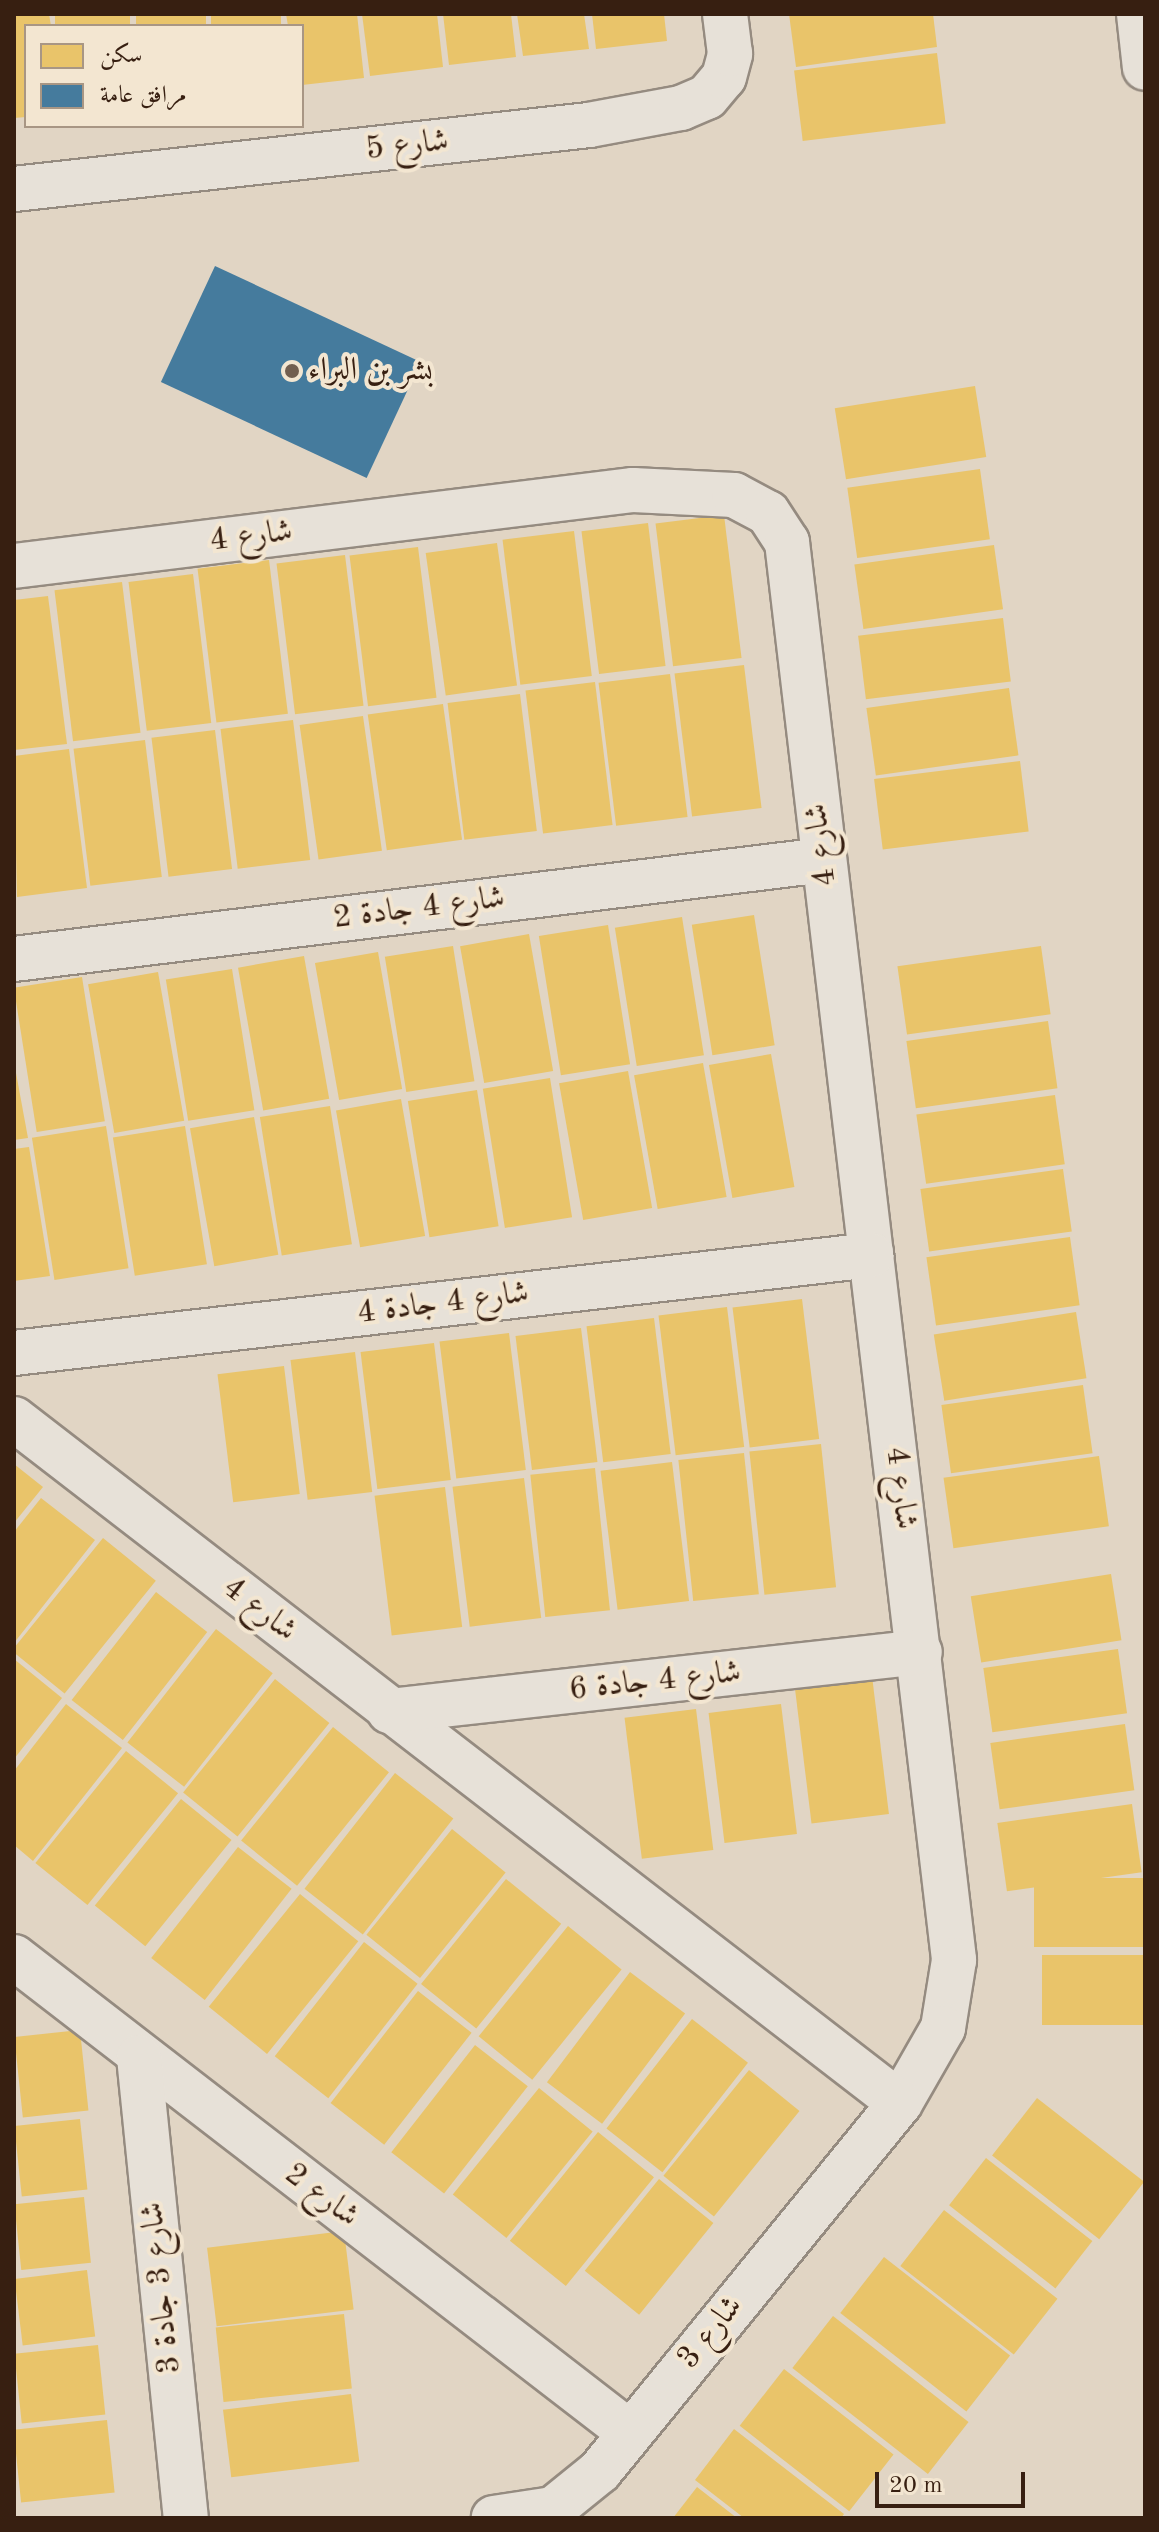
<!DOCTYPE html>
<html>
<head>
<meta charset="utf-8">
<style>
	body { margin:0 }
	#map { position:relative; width:1159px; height:2532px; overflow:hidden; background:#e1d5c4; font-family:"Old Standard TT",Amiri,serif }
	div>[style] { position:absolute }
	.homes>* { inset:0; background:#e9c46a; transform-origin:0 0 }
	.public>* { inset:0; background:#457b9d; transform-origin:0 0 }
	.roads { filter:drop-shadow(2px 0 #958b80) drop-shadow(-2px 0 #958b80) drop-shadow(0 2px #958b80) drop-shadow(0 -2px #958b80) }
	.minor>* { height:44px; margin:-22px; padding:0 22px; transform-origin:22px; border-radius:22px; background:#e7e1d8 }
	.dots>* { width:22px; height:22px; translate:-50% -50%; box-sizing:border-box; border:4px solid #f3e6d1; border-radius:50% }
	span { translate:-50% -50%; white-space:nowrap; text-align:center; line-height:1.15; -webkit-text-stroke:8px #f3e6d1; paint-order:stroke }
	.street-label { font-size:32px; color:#371f11 }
	.poi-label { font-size:32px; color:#371f11 }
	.left { translate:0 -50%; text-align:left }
	.frame { position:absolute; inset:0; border:16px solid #371f11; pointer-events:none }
	.legend { position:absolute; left:24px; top:24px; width:280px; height:104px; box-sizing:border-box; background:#f3e6d1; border:2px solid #a89684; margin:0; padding:10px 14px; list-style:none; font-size:24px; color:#371f11 }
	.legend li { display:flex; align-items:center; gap:16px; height:40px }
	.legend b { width:40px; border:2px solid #a89684 }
	.scale { position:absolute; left:875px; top:2472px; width:150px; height:36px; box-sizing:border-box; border:4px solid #371f11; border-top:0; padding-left:10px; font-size:24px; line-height:28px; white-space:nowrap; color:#371f11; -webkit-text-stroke:6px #f3e6d1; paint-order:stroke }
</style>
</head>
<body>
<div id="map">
	<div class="homes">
		<div style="clip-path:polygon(14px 14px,49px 14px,51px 26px,26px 26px,26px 117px,14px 118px)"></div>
		<div style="left:55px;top:14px;width:75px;height:12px"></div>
		<div style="left:136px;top:14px;width:70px;height:12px"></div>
		<div style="left:211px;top:14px;width:70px;height:12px"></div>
		<div style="clip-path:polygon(286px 14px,357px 14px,364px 78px,302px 85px,302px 26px,288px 26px)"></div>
		<div style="clip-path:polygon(362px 14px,437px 14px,443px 67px,370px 76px)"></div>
		<div style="clip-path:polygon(443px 14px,511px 14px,516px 57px,449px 65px)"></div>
		<div style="clip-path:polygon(517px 14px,584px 14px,589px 49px,523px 56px)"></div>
		<div style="clip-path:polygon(592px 14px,664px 14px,667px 41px,596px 49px)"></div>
		<div style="clip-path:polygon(789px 14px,933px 14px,937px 47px,796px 67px)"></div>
		<div style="left:937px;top:53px;width:71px;height:144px;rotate:83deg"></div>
		<div style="left:975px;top:386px;width:72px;height:142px;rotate:81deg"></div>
		<div style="left:980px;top:469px;width:71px;height:134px;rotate:82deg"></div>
		<div style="left:724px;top:515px;width:144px;height:69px;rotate:83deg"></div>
		<div style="left:648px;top:523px;width:144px;height:67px;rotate:83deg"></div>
		<div style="left:574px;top:531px;width:146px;height:72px;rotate:83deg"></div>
		<div style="left:497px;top:543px;width:144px;height:72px;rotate:82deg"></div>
		<div style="left:994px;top:545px;width:65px;height:141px;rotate:82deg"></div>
		<div style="left:418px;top:547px;width:152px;height:69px;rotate:83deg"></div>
		<div style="left:345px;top:555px;width:152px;height:69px;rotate:83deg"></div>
		<div style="left:269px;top:560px;width:155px;height:72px;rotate:83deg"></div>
		<div style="left:193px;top:574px;width:150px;height:65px;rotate:83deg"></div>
		<div style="left:122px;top:582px;width:152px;height:68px;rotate:83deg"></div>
		<div style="clip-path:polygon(48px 596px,67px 744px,14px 750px,14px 600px)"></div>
		<div style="left:1003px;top:618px;width:64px;height:146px;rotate:83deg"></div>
		<div style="left:744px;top:665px;width:144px;height:70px;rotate:83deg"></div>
		<div style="left:670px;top:674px;width:144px;height:72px;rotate:83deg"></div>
		<div style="left:595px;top:682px;width:144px;height:70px;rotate:83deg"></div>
		<div style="left:1009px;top:688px;width:68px;height:144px;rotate:82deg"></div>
		<div style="left:520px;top:694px;width:138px;height:73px;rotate:83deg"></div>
		<div style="left:443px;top:704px;width:137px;height:76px;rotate:82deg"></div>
		<div style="left:363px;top:716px;width:136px;height:64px;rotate:82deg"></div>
		<div style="left:293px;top:720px;width:141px;height:73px;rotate:83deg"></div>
		<div style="left:215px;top:730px;width:140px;height:64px;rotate:83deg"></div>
		<div style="left:145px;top:740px;width:138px;height:72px;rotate:83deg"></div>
		<div style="clip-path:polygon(69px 749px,87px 888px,17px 897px,14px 756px)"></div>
		<div style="left:1020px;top:761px;width:71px;height:147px;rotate:83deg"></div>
		<div style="left:754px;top:915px;width:132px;height:63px;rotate:81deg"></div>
		<div style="left:682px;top:917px;width:140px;height:68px;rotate:81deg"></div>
		<div style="left:608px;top:925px;width:141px;height:70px;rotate:81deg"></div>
		<div style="left:529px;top:934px;width:139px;height:70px;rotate:80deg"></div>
		<div style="left:453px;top:946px;width:137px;height:69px;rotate:81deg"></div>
		<div style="left:1041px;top:946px;width:69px;height:145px;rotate:82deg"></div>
		<div style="left:378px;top:952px;width:139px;height:64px;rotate:80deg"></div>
		<div style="left:304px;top:956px;width:145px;height:67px;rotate:80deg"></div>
		<div style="left:232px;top:969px;width:143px;height:67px;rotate:81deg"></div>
		<div style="left:158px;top:972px;width:151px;height:71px;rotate:80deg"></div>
		<div style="left:82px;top:977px;width:146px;height:69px;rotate:81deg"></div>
		<div style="left:1048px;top:1021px;width:68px;height:143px;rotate:82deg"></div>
		<div style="left:771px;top:1054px;width:135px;height:63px;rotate:80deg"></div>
		<div style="clip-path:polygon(14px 1062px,28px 1138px,14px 1140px)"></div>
		<div style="left:703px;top:1063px;width:136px;height:70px;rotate:80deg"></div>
		<div style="left:628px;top:1071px;width:139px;height:70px;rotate:80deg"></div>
		<div style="left:550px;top:1078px;width:141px;height:68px;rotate:81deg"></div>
		<div style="left:477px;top:1090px;width:138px;height:70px;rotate:81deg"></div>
		<div style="left:1055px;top:1095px;width:70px;height:140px;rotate:82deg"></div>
		<div style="left:401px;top:1099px;width:139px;height:66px;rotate:80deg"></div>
		<div style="left:330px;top:1106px;width:140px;height:71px;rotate:81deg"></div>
		<div style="left:254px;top:1117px;width:140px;height:65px;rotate:80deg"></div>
		<div style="left:106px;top:1126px;width:144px;height:75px;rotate:81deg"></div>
		<div style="left:185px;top:1126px;width:140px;height:73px;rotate:81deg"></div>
		<div style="clip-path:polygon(29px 1147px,50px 1276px,14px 1281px,14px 1149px)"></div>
		<div style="left:1063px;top:1169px;width:63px;height:144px;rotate:82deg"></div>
		<div style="left:1070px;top:1237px;width:69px;height:145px;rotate:82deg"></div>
		<div style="left:802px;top:1299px;width:141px;height:70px;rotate:83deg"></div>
		<div style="left:727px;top:1307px;width:141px;height:69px;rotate:83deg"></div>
		<div style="left:1076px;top:1312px;width:67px;height:144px;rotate:81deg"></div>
		<div style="left:654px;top:1318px;width:137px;height:68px;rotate:83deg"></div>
		<div style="left:581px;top:1328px;width:135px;height:66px;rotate:83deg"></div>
		<div style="left:509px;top:1333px;width:138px;height:70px;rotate:83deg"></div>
		<div style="left:434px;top:1343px;width:138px;height:74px;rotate:83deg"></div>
		<div style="left:355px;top:1352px;width:141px;height:65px;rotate:83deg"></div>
		<div style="left:284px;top:1366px;width:129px;height:67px;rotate:83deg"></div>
		<div style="left:1083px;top:1385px;width:69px;height:143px;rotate:82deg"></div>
		<div style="left:821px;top:1444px;width:144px;height:72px;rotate:84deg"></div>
		<div style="left:744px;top:1453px;width:142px;height:66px;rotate:84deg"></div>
		<div style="left:1099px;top:1456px;width:71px;height:157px;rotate:82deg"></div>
		<div style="left:672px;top:1462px;width:140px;height:72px;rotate:83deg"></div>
		<div style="clip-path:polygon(14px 1464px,43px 1487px,14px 1523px)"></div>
		<div style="left:595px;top:1468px;width:143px;height:65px;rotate:84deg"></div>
		<div style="left:524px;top:1478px;width:141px;height:72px;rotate:83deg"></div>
		<div style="left:445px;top:1487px;width:141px;height:71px;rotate:83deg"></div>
		<div style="clip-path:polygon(41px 1498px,95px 1540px,14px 1643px,14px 1532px)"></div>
		<div style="left:103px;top:1538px;width:68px;height:145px;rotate:39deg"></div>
		<div style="left:1111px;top:1574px;width:67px;height:142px;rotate:81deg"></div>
		<div style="left:156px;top:1592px;width:65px;height:137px;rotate:38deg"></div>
		<div style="left:216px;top:1629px;width:72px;height:144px;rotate:38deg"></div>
		<div style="left:1118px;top:1649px;width:65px;height:136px;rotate:82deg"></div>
		<div style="clip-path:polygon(14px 1659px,62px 1698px,14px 1759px)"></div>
		<div style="left:872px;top:1676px;width:139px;height:78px;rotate:83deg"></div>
		<div style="left:275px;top:1679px;width:70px;height:146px;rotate:39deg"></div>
		<div style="clip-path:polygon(66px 1704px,122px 1748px,33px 1861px,14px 1845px,14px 1771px)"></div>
		<div style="left:781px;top:1704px;width:131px;height:73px;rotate:83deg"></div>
		<div style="left:696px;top:1709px;width:142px;height:72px;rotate:83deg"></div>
		<div style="left:1125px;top:1724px;width:67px;height:136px;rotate:82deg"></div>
		<div style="left:333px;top:1727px;width:72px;height:146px;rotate:39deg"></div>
		<div style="left:126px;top:1751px;width:67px;height:144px;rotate:39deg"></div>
		<div style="left:395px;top:1773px;width:74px;height:147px;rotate:38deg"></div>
		<div style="left:181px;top:1799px;width:65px;height:137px;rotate:39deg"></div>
		<div style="left:1132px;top:1804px;width:69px;height:136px;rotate:82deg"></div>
		<div style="left:452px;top:1829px;width:69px;height:136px;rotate:39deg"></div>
		<div style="left:238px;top:1847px;width:68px;height:141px;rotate:38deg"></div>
		<div style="left:1145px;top:1878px;width:69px;height:111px;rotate:90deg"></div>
		<div style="left:506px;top:1879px;width:71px;height:135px;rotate:39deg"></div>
		<div style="left:300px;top:1894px;width:75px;height:145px;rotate:39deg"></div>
		<div style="left:568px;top:1926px;width:69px;height:142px;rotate:39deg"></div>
		<div style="left:364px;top:1942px;width:68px;height:145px;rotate:38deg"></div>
		<div style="left:1145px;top:1955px;width:70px;height:103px;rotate:90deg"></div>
		<div style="left:630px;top:1972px;width:69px;height:138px;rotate:37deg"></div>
		<div style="left:418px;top:1991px;width:68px;height:142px;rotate:38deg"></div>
		<div style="left:692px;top:2019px;width:71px;height:139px;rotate:38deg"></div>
		<div style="left:80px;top:2030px;width:81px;height:66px;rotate:84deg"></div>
		<div style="left:475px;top:2045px;width:67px;height:136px;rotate:38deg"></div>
		<div style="left:749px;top:2070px;width:65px;height:136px;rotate:39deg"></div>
		<div style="left:539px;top:2088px;width:69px;height:137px;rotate:39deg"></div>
		<div style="left:1037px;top:2098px;width:136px;height:73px;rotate:38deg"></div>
		<div style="left:80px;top:2119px;width:71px;height:66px;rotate:84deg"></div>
		<div style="left:598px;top:2132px;width:72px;height:140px;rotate:39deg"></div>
		<div style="left:986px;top:2158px;width:135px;height:60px;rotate:38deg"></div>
		<div style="left:659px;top:2179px;width:70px;height:118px;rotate:39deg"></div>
		<div style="left:84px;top:2197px;width:66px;height:70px;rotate:84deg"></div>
		<div style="left:944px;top:2210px;width:144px;height:71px;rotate:38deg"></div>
		<div style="left:344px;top:2231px;width:79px;height:138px;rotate:83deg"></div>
		<div style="left:884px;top:2257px;width:160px;height:71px;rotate:38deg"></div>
		<div style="left:87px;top:2270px;width:67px;height:73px;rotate:83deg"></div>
		<div style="left:344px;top:2314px;width:75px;height:129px;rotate:84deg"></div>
		<div style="left:833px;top:2316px;width:172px;height:66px;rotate:38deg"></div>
		<div style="left:98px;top:2345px;width:70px;height:84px;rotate:84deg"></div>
		<div style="left:784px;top:2369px;width:139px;height:72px;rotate:38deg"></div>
		<div style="left:351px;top:2394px;width:68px;height:129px;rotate:83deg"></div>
		<div style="left:107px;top:2420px;width:73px;height:94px;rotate:84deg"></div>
		<div style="clip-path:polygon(734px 2429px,844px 2514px,841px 2518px,744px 2518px,695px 2480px)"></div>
		<div style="clip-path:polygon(697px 2487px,737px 2518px,673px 2518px)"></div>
	</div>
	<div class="public">
		<div style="left:215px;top:266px;width:227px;height:128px;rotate:25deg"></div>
	</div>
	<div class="roads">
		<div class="minor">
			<div style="left:1139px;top:14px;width:54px;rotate:83.7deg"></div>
			<div style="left:14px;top:189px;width:579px;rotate:-6.35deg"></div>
			<div style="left:589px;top:125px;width:94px;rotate:-10.5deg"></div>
			<div style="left:681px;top:108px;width:28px;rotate:-23deg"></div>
			<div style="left:707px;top:97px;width:26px;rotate:-50deg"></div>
			<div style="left:724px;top:77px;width:24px;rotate:-75deg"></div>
			<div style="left:730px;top:54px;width:40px;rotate:-97.1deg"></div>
			<div style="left:14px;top:566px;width:624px;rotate:-7deg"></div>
			<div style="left:633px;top:490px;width:101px;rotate:2.8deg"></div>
			<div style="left:734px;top:495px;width:38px;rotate:28deg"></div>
			<div style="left:768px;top:513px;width:35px;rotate:57deg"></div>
			<div style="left:787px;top:542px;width:1428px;rotate:83.28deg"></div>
			<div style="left:954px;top:1960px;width:69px;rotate:99.2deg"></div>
			<div style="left:943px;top:2028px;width:86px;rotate:119.8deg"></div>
			<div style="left:900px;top:2103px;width:475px;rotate:129.2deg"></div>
			<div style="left:600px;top:2471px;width:60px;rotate:141deg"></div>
			<div style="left:553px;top:2509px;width:60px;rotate:171.3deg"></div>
			<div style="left:14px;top:959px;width:816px;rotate:-6.97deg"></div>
			<div style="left:14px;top:1353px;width:863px;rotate:-6.52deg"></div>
			<div style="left:14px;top:1419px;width:1119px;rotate:37.67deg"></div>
			<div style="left:389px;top:1711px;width:534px;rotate:-6.34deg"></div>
			<div style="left:14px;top:1957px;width:777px;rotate:37.68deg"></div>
			<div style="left:139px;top:2057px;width:463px;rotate:84.2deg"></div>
		</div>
	</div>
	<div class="dots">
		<div style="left:292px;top:371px;background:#725f50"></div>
	</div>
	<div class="street-label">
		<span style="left:407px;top:146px;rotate:-6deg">شارع 5</span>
		<span style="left:251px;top:537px;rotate:-7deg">شارع 4</span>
		<span style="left:822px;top:845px;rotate:-97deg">شارع 4</span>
		<span style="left:419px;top:909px;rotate:-7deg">شارع 4 جادة 2</span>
		<span style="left:443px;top:1304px;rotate:-7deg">شارع 4 جادة 4</span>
		<span style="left:900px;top:1488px;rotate:83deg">شارع 4</span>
		<span style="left:259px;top:1610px;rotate:38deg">شارع 4</span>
		<span style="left:655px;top:1682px;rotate:-6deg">شارع 4 جادة 6</span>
		<span style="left:321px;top:2196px;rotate:37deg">شارع 2</span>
		<span style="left:162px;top:2288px;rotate:-96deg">شارع 3 جادة 3</span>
		<span style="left:711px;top:2333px;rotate:-51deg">شارع 3</span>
	</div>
	<div class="poi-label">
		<span class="left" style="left:308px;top:371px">بشر بن البراء</span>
	</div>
	<div class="frame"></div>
	<ul class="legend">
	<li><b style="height:22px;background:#e9c46a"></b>سكن</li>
	<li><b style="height:22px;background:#457b9d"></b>مرافق عامة</li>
	</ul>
	<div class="scale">20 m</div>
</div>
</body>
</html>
